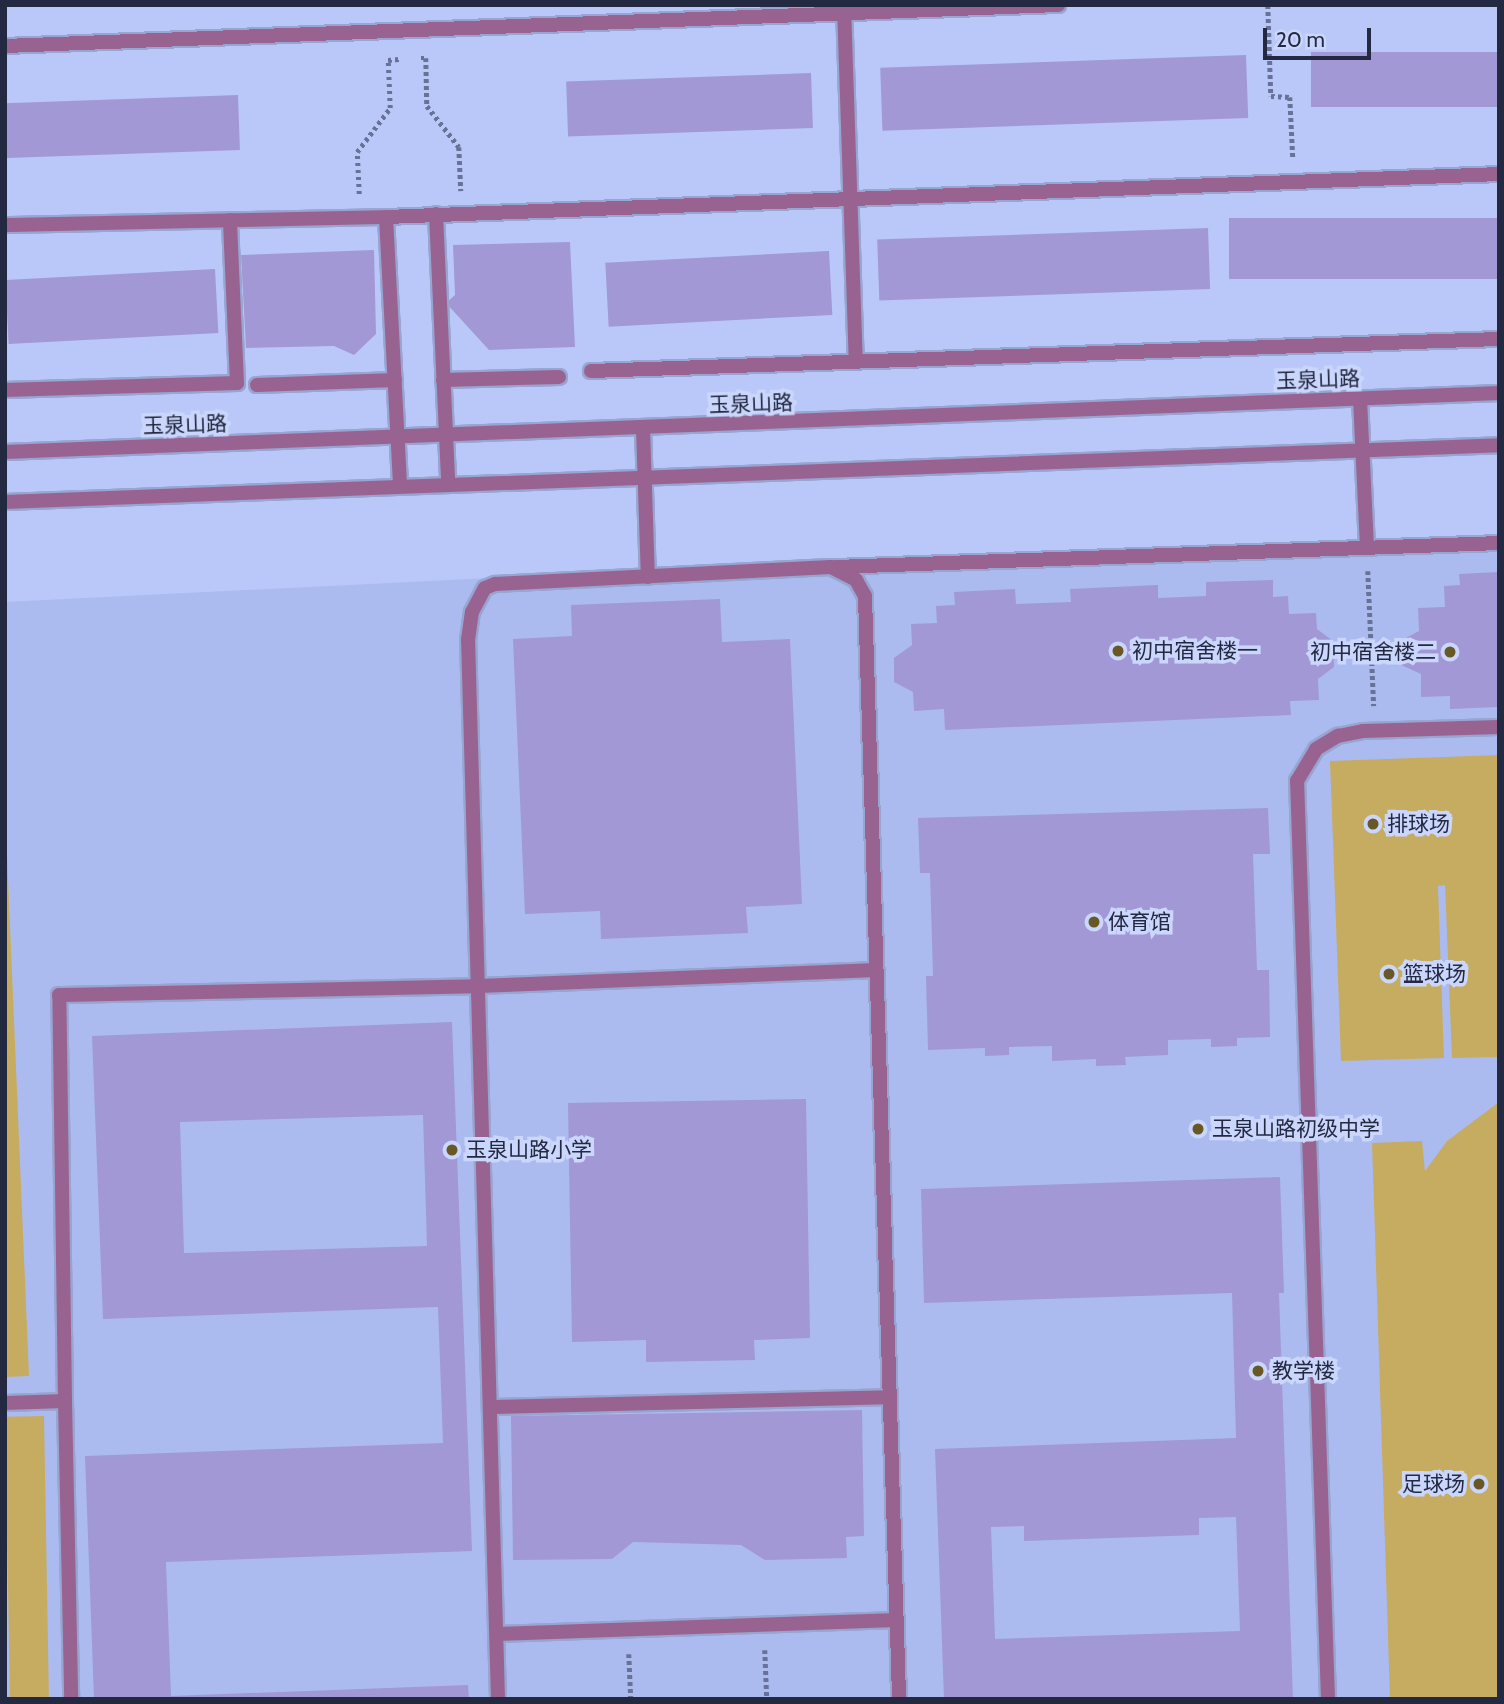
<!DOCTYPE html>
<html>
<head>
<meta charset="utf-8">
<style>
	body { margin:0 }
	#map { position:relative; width:1504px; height:1704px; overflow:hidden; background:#b9c8f9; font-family:Cabin,"Noto Sans SC",sans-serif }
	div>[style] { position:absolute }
	.built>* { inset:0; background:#abbbf0 }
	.green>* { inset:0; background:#c6ac60; transform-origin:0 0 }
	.building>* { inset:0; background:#a298d5; transform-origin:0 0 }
	.path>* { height:4.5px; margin-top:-2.25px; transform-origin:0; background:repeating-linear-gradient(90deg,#687296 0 3.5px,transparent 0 7px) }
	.roads { filter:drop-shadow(2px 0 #98a5d1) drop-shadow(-2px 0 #98a5d1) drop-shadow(0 2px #98a5d1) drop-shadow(0 -2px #98a5d1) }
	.service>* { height:14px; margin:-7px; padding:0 7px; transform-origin:7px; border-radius:7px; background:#986291 }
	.tertiary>* { height:14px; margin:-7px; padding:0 7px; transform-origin:7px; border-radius:7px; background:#986291 }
	.dots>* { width:19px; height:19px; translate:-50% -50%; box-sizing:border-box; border:4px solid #cad6fb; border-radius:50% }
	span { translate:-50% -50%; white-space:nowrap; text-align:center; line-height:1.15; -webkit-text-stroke:7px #cad6fb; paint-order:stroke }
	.street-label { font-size:21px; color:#232941 }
	.poi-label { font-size:21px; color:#232941 }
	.left { translate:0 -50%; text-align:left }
	.right { translate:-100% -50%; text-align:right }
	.frame { position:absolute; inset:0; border:7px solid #232941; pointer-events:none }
	.scale { position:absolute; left:1263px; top:28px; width:108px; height:32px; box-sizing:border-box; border:4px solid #232941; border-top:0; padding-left:9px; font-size:21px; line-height:24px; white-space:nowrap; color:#232941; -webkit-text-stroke:5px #cad6fb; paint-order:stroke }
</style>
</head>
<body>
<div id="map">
	<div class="built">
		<div style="clip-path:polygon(1499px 541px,1499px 1699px,5px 1699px,5px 602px,875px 559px)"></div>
	</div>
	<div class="green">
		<div style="clip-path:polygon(1499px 755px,1499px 1057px,1452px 1058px,1445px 885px,1438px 886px,1444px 1058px,1341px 1061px,1330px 761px)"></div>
		<div style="clip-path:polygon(5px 807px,29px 1376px,5px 1377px)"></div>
		<div style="clip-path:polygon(1499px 1102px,1499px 1699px,1390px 1699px,1372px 1143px,1422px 1141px,1425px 1171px,1447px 1141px)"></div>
		<div style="left:44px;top:1416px;width:283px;height:39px;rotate:89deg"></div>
	</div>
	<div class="building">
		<div style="left:1499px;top:52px;width:55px;height:188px;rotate:90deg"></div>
		<div style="left:1246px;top:55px;width:63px;height:366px;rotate:88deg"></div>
		<div style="left:811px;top:73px;width:55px;height:245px;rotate:88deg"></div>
		<div style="left:238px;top:95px;width:55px;height:233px;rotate:88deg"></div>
		<div style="left:1499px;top:218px;width:61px;height:270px;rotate:90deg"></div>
		<div style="left:1208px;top:228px;width:61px;height:331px;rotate:88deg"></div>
		<div style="clip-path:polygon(570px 242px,575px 347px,489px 350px,446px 303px,455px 295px,453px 245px)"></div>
		<div style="clip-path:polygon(374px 250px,376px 334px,354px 355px,334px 346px,246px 348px,241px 255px)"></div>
		<div style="left:829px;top:251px;width:64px;height:224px;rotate:87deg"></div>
		<div style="left:215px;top:269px;width:64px;height:210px;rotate:87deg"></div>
		<div style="clip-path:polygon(1499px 572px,1499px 707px,1450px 709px,1450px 696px,1421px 697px,1421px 674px,1401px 665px,1402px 640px,1419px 631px,1418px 608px,1445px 607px,1444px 586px,1460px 585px,1459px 574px)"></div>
		<div style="clip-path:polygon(1273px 580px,1273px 597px,1288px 596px,1289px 614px,1316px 613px,1317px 629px,1333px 641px,1334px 667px,1318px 679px,1319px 700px,1290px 701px,1291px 715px,945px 730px,944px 709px,914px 711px,913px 692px,894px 682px,894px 658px,912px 645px,911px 624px,937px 623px,936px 606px,955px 605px,954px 592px,1015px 589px,1016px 604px,1071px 602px,1070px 589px,1158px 585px,1158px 598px,1206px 596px,1206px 582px)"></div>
		<div style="clip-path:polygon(720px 599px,722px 642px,790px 639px,802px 904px,746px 907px,748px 933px,601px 939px,600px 911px,525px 914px,513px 639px,572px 636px,571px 605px)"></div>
		<div style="clip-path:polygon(1268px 808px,1270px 854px,1253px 854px,1257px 970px,1269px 970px,1270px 1037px,1237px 1038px,1237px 1046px,1211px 1047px,1211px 1039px,1168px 1040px,1168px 1055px,1125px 1057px,1126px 1065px,1096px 1066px,1096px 1059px,1052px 1061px,1052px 1046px,1009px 1047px,1009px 1055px,985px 1056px,985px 1048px,928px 1050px,926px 976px,933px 976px,930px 873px,920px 873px,918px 818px)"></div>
		<div style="clip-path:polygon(evenodd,452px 1022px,472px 1551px,166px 1562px,171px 1696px,468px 1685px,469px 1699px,94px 1699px,85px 1456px,443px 1443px,438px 1307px,103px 1319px,92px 1036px,452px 1022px,423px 1115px,427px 1246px,184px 1253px,180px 1122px,423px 1115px)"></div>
		<div style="clip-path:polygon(806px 1099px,810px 1338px,754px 1340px,755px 1360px,646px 1362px,646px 1340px,572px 1342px,568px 1103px)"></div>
		<div style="clip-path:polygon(evenodd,1280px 1177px,1284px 1293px,1279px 1293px,1293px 1699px,944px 1699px,935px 1449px,1236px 1438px,1232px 1293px,924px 1303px,921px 1189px,1280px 1177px,1236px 1517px,1240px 1631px,995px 1639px,991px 1527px,1024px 1526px,1024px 1541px,1199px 1535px,1199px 1518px,1236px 1517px)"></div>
		<div style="clip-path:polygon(862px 1410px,864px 1536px,846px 1537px,847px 1558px,765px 1560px,741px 1545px,633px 1542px,612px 1559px,513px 1560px,511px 1416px)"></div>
	</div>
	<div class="path">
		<div style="left:1268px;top:5px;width:91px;rotate:88.1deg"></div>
		<div style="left:1271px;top:96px;width:19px;rotate:3deg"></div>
		<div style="left:1290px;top:97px;width:61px;rotate:87.2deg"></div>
		<div style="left:421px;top:58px;width:5px"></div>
		<div style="left:426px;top:58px;width:48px;rotate:88.8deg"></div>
		<div style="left:427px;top:106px;width:52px;rotate:52deg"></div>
		<div style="left:459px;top:147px;width:44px;rotate:87.4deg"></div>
		<div style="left:359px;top:194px;width:42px;rotate:-92.7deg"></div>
		<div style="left:357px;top:152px;width:55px;rotate:-53.1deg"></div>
		<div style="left:390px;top:108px;width:48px;rotate:-92.4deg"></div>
		<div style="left:388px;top:60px;width:11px;rotate:-5deg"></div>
		<div style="left:1368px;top:571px;width:135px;rotate:87.5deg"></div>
		<div style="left:765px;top:1650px;width:49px;rotate:87.7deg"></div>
		<div style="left:629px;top:1654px;width:45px;rotate:87.5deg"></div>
	</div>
	<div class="roads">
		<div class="service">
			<div style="left:844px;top:6px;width:356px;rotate:88.1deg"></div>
			<div style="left:5px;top:46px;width:1054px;rotate:-2.23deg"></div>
			<div style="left:436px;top:214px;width:269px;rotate:87.4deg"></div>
			<div style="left:386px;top:217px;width:269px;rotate:87deg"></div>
			<div style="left:5px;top:225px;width:381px;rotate:-1.2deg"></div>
			<div style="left:386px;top:217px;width:1114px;rotate:-2.21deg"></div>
			<div style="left:591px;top:371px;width:909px;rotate:-2.02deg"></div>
			<div style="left:443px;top:380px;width:116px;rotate:-1.5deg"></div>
			<div style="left:257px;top:385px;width:138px;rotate:-2.1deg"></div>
			<div style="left:5px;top:390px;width:232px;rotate:-1.7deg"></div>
			<div style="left:237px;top:383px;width:163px;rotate:-92.5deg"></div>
			<div style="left:1360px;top:399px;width:149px;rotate:87.3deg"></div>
			<div style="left:643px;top:429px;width:148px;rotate:88.1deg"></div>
			<div style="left:836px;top:567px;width:663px;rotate:-2.07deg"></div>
			<div style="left:65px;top:1401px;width:406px;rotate:-90.8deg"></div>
			<div style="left:59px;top:995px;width:421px;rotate:-1.2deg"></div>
			<div style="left:480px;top:986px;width:396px;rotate:-2.3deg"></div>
			<div style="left:5px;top:1403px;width:60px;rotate:-1.9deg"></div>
			<div style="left:65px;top:1401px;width:298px;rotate:88.8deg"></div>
			<div style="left:491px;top:1407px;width:399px;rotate:-1.4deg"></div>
			<div style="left:497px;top:1634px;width:400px;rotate:-2deg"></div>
			<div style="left:498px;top:1699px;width:1059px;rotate:-91.62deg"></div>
			<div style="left:468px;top:640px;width:28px;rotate:-82deg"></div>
			<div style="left:472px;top:612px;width:27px;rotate:-62deg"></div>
			<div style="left:485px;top:588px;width:11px;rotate:-22deg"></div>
			<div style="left:495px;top:584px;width:336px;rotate:-2.9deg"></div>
			<div style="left:831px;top:567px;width:28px;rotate:27deg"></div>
			<div style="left:856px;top:580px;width:18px;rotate:61deg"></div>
			<div style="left:865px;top:596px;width:1104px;rotate:88.23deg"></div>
			<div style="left:1328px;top:1699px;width:919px;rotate:-91.93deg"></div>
			<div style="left:1297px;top:781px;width:37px;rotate:-59deg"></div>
			<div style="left:1316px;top:749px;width:26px;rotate:-31deg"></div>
			<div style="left:1338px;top:736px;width:25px;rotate:-11deg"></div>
			<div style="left:1363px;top:731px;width:136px;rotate:-1.7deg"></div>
		</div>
		<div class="tertiary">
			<div style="left:5px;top:452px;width:1495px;rotate:-2.26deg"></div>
			<div style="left:5px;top:502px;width:1495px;rotate:-2.18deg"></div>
		</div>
	</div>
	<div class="dots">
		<div style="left:1118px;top:651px;background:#685825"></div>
		<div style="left:1450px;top:652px;background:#685825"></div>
		<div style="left:1373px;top:824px;background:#685825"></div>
		<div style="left:1094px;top:922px;background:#685825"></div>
		<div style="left:1389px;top:974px;background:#685825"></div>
		<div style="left:1198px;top:1129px;background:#685825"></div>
		<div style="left:452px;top:1150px;background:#685825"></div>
		<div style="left:1258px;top:1371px;background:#685825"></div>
		<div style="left:1479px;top:1484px;background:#685825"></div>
	</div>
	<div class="street-label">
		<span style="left:1318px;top:380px;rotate:-2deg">玉泉山路</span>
		<span style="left:751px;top:404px;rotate:-2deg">玉泉山路</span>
		<span style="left:185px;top:425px;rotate:-2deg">玉泉山路</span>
	</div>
	<div class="poi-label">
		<span class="left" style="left:1132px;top:651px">初中宿舍楼一</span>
		<span class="right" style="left:1436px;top:652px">初中宿舍楼二</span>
		<span class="left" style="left:1387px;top:824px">排球场</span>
		<span class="left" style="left:1108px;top:922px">体育馆</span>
		<span class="left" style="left:1403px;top:974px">篮球场</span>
		<span class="left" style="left:1212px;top:1129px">玉泉山路初级中学</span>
		<span class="left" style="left:466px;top:1150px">玉泉山路小学</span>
		<span class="left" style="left:1272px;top:1371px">教学楼</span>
		<span class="right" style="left:1465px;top:1484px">足球场</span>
	</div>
	<div class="frame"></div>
	<div class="scale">20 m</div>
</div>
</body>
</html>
